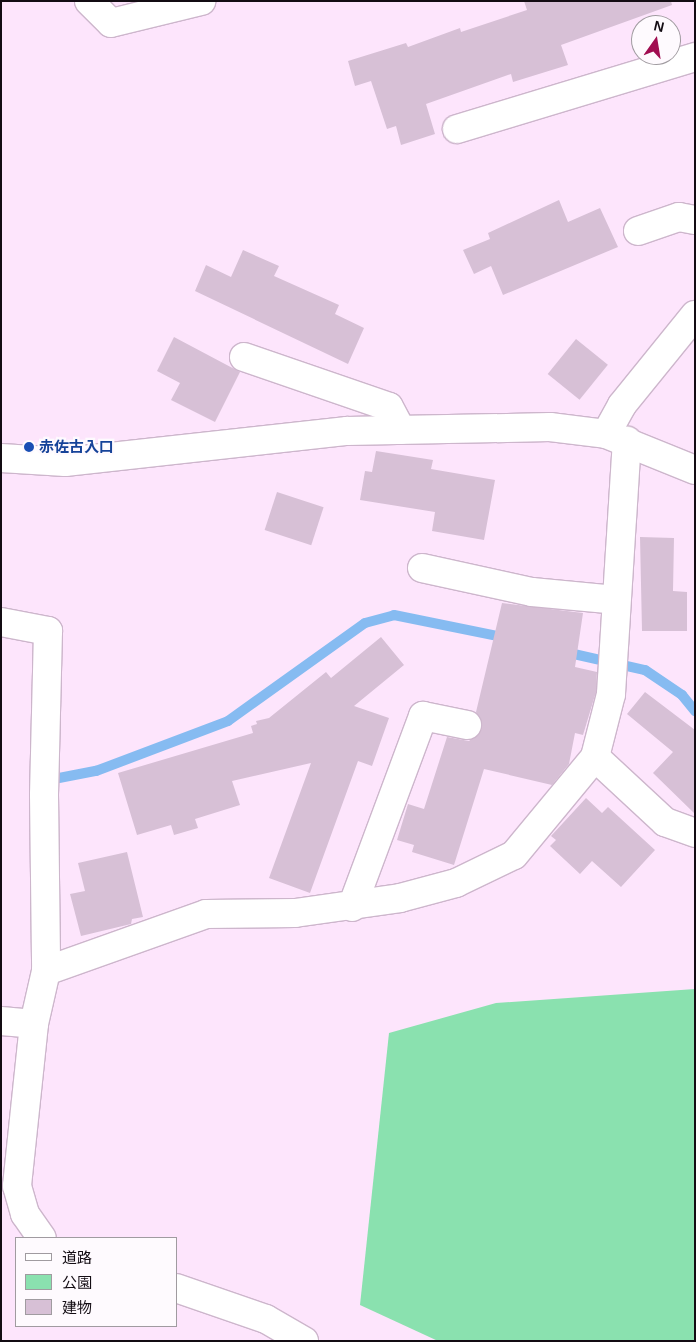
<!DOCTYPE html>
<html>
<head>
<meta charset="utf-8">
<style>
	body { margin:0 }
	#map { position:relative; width:696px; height:1342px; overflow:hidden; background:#fde5fc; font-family:Arial,"Noto Sans JP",sans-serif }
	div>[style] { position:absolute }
	.green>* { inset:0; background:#8ae1af }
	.stream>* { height:10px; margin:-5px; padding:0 5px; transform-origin:5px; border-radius:5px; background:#86bbf1 }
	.building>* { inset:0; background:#d7c0d6; transform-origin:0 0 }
	.roads { filter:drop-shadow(1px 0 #cdb6cc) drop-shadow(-1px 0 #cdb6cc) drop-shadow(0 1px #cdb6cc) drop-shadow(0 -1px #cdb6cc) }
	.minor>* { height:28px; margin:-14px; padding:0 14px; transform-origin:14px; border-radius:14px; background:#fff }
	.dots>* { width:14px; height:14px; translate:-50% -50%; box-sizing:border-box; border:2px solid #fefafe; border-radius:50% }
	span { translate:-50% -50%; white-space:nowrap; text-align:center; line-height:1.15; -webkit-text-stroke:4.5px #fefafe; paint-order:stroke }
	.transit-label { font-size:15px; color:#164399; font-weight:700 }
	.left { translate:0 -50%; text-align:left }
	.frame { position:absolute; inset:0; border:2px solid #130c13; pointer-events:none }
	.legend { position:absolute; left:15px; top:1237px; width:162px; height:90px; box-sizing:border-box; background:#fefafe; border:1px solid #a09ba0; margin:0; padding:6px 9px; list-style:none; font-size:15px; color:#130c13 }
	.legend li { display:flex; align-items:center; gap:10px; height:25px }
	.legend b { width:25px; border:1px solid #a09ba0 }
	.north { position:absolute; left:631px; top:15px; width:50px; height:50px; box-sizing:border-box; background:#fefafe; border:1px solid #a09ba0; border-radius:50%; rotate:13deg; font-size:14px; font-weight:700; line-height:20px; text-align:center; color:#130c13 }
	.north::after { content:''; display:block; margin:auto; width:18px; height:22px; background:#a10d51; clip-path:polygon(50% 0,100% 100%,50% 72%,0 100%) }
</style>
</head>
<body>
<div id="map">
	<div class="green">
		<div style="clip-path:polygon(695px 989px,695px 1341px,438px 1341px,360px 1305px,389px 1033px,496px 1003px)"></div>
	</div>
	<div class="stream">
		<div style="left:565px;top:652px;width:82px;rotate:12.7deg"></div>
		<div style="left:645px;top:670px;width:45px;rotate:34deg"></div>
		<div style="left:682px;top:695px;width:21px;rotate:51deg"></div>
		<div style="left:59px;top:778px;width:38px;rotate:-11deg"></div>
		<div style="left:96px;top:771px;width:141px;rotate:-20.7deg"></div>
		<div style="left:228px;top:721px;width:168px;rotate:-35.6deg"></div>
		<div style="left:365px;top:623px;width:30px;rotate:-15deg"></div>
		<div style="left:394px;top:615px;width:115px;rotate:11.5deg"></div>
	</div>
	<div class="building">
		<div style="clip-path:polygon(524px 1px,671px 1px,672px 5px,561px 45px,568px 65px,513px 82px,511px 74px,426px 104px,435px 134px,401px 145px,396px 126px,387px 129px,371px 81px,355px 86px,348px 61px,406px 43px,408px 47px,460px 28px,461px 32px,527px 10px)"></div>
		<div style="clip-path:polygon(559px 200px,568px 222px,600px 208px,618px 247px,503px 295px,491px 266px,474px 274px,463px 250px,490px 239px,488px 233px)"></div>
		<div style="clip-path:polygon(243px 250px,279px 266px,274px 276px,339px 305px,335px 314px,364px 328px,348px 364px,195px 291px,206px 265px,231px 277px)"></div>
		<div style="clip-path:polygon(174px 337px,240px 372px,215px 422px,171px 400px,180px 383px,157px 371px)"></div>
		<div style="left:576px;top:339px;width:41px;height:45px;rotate:39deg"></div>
		<div style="clip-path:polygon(376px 451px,433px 460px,431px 469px,495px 480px,484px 540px,432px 531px,435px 512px,360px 500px,365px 471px,372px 472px)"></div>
		<div style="left:277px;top:492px;width:49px;height:40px;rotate:18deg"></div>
		<div style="clip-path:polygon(640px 537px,674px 538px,673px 591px,687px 592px,687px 631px,642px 631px)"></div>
		<div style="clip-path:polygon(502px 603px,583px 613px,575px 667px,597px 672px,596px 692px,583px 735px,575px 733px,569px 764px,552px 785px,484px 769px,454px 865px,412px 852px,414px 845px,397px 840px,408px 804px,424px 809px,447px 737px,469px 741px,482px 729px,476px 712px)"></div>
		<div style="clip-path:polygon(381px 637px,404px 665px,354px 706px,389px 718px,372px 766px,358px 761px,310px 893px,269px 878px,311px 763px,232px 781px,240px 805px,195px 819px,198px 828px,174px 835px,171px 825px,137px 835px,118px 773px,253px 733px,251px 726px,257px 724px,256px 721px,269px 718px,326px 672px,331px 678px)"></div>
		<div style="clip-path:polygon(645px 692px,695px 730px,695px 814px,653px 773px,673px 752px,627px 714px)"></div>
		<div style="clip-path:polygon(586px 798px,602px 813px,608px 807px,655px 850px,621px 887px,592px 861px,580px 874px,550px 846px,556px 840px,551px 836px)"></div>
		<div style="clip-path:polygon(127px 852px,143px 917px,132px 919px,131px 924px,81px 936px,70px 894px,85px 891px,78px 863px)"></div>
	</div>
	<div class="roads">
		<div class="minor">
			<div style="left:89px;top:1px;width:31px;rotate:45deg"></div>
			<div style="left:111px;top:23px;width:93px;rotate:-13.7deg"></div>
			<div style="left:457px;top:129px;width:249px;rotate:-16.8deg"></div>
			<div style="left:638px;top:231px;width:43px;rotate:-18.9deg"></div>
			<div style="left:679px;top:217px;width:16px;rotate:11deg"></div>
			<div style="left:244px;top:357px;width:153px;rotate:19deg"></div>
			<div style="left:389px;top:407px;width:26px;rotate:62deg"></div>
			<div style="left:606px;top:434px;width:33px;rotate:-61deg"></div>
			<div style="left:622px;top:405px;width:116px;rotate:-51deg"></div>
			<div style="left:1px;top:458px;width:64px;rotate:3.6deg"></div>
			<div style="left:65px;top:462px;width:284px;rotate:-6.3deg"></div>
			<div style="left:347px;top:431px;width:203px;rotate:-1.1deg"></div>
			<div style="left:550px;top:427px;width:56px;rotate:7.1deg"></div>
			<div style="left:606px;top:434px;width:96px;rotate:22deg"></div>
			<div style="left:422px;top:568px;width:113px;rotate:12.3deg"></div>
			<div style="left:532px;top:592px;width:84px;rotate:5.4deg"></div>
			<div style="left:1px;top:622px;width:48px;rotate:10.8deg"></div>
			<div style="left:48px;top:631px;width:164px;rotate:91.4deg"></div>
			<div style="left:44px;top:795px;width:176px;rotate:89.3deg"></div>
			<div style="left:46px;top:971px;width:54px;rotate:102.8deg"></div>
			<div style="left:34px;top:1024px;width:163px;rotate:96deg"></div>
			<div style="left:17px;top:1186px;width:29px;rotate:74deg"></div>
			<div style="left:25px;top:1214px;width:29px;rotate:55deg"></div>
			<div style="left:595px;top:757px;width:96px;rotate:42.9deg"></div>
			<div style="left:665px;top:822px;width:32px;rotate:20deg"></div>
			<div style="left:352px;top:907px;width:204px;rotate:-69.6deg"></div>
			<div style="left:423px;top:716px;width:45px;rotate:11.6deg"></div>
			<div style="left:46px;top:971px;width:170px;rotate:-19.6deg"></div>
			<div style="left:206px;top:914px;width:89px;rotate:-0.6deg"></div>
			<div style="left:295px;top:913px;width:106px;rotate:-8.1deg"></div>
			<div style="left:400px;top:898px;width:58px;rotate:-15deg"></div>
			<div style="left:456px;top:883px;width:64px;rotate:-25.8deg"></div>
			<div style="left:514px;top:855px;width:127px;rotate:-50.4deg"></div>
			<div style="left:595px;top:757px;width:65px;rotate:-75.7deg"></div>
			<div style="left:611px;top:694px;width:254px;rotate:-86.4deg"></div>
			<div style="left:1px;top:1021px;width:33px;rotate:5deg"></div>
			<div style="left:176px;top:1288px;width:95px;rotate:19deg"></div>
			<div style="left:266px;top:1319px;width:44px;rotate:30.1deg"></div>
		</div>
	</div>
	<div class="dots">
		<div style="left:29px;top:447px;background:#1a4fb4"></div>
	</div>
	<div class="transit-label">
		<span class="left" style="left:39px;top:447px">赤佐古入口</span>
	</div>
	<div class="frame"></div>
	<ul class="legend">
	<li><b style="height:6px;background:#fff"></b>道路</li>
	<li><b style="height:14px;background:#8ae1af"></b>公園</li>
	<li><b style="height:14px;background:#d7c0d6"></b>建物</li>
	</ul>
	<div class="north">N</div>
</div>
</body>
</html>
